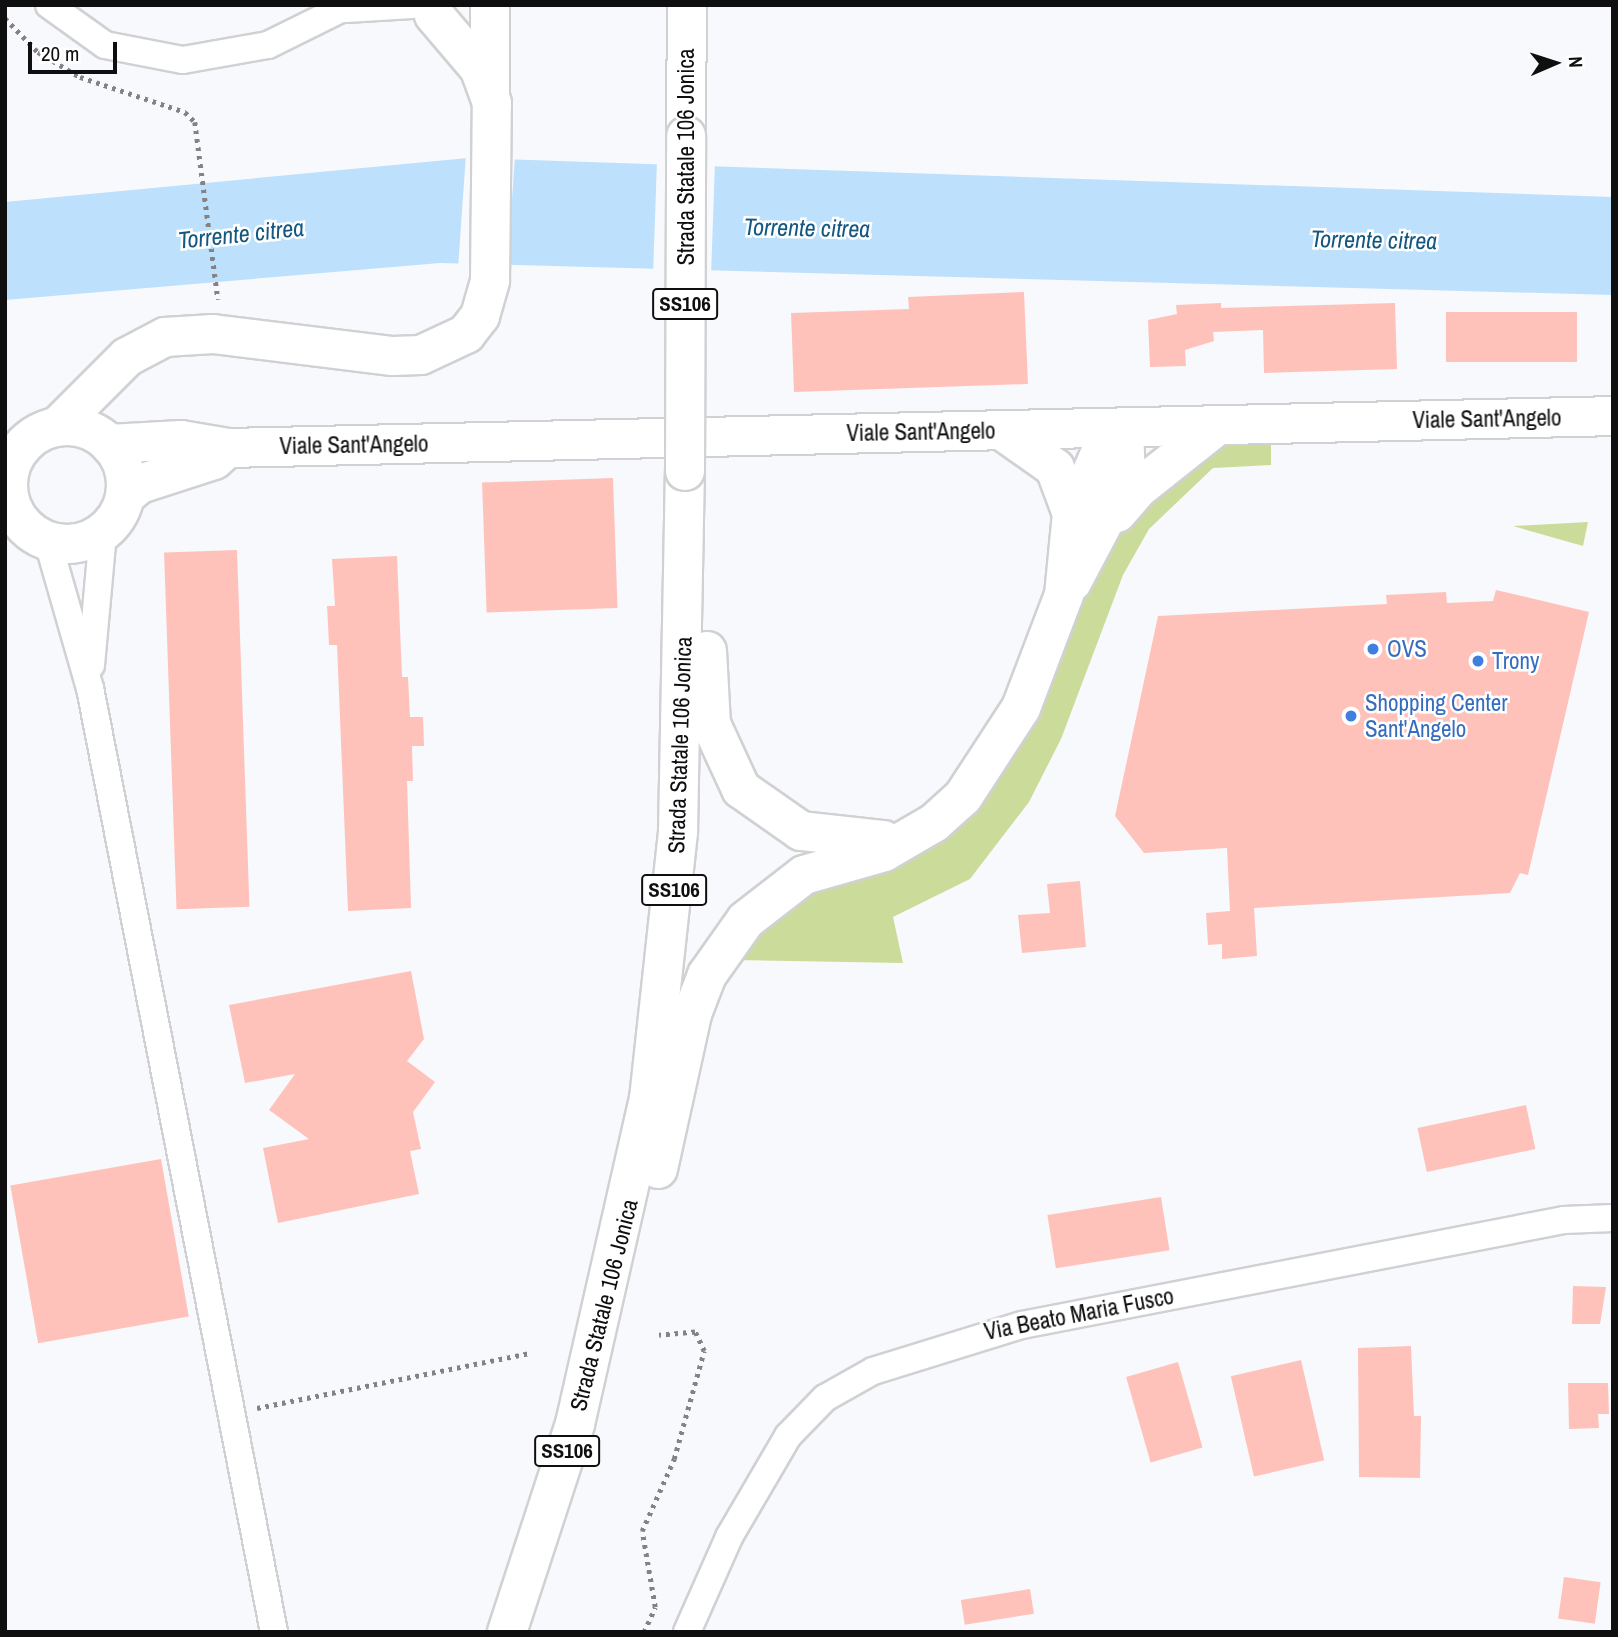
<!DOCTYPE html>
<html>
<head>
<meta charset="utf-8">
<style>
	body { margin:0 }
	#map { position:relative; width:1618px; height:1637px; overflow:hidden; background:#f8f9fc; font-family:"Archivo Narrow",sans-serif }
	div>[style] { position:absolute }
	.green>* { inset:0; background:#cbdc9a }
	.water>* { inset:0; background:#bde0fc }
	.pier>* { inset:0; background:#f8f9fc; transform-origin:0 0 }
	.building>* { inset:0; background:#ffc2bb; transform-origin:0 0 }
	.path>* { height:4.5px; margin-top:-2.25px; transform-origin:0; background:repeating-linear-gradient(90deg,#838385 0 3.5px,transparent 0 8.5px) }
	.roads { filter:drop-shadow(2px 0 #d0d1d3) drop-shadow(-2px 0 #d0d1d3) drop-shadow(0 2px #d0d1d3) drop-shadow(0 -2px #d0d1d3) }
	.minor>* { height:26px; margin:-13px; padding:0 13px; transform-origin:13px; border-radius:13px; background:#fff }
	.secondary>* { height:38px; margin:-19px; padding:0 19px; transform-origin:19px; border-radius:19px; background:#fff }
	.secondary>.ring { margin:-19px; padding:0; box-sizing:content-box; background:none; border:38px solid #fff; border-radius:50% }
	.primary>* { height:38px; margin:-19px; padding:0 19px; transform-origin:19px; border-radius:19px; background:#fff }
	.bridges { filter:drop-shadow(2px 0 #d0d1d3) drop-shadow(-2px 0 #d0d1d3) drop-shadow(0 2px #d0d1d3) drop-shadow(0 -2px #d0d1d3) }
	.primary-bridge>* { height:38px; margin:-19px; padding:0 19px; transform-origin:19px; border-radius:19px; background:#fff }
	.dots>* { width:19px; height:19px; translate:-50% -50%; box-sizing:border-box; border:4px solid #fff; border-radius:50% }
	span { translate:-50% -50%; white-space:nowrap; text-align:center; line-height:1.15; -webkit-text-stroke:5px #fff; paint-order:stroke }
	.shield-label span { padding:2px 5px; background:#fff; border:2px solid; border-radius:5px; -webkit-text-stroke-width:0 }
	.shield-label { font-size:21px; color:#0f0f10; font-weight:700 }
	.street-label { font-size:23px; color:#0f0f10 }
	.shop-label { font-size:23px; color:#366cbe }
	.left { translate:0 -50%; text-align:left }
	.water-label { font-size:24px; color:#145882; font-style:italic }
	.frame { position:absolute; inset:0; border:7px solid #0f0f10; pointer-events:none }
	.north { position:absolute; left:1520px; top:28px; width:70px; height:70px; -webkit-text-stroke:5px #fff; paint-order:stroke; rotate:87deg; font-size:19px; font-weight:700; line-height:28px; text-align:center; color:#0f0f10 }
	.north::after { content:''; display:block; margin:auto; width:24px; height:32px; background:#0f0f10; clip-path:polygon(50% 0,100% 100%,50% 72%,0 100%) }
	.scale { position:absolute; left:28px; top:42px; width:89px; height:32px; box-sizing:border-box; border:4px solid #0f0f10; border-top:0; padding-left:9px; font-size:21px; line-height:24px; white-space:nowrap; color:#0f0f10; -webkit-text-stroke:5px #fff; paint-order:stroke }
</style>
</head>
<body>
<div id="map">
	<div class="green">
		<div style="clip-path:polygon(1233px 443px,1271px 444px,1271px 465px,1213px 468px,1149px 529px,1123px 575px,1061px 739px,1029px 802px,970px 879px,893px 917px,903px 963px,732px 960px,781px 901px,936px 843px,967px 821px,1030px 728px,1108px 541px,1213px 447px)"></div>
		<div style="clip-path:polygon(1588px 522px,1583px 546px,1513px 526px)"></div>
	</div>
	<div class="water">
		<div style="clip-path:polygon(468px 158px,1613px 197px,1613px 295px,440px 263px,5px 300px,5px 202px)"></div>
	</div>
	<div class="pier">
		<div style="left:466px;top:154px;width:49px;height:114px;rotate:4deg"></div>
		<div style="left:657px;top:161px;width:58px;height:114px;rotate:2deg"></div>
	</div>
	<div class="building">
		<div style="clip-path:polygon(1024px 292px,1028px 384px,794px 392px,791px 313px,909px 309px,908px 297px)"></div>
		<div style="clip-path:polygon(1221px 303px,1221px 308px,1395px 303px,1397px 369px,1264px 373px,1263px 330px,1213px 332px,1214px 341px,1185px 350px,1186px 366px,1150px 367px,1148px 320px,1177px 314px,1176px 305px)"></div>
		<div style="left:1446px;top:312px;width:131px;height:50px"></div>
		<div style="left:613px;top:478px;width:130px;height:131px;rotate:88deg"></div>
		<div style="left:237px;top:550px;width:357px;height:73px;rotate:88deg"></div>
		<div style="clip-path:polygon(397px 556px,402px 677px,408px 677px,410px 717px,423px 717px,424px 746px,412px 746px,413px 781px,407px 781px,411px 908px,348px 911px,337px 645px,329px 645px,327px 606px,335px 606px,332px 559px)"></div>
		<div style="clip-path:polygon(1496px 590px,1589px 612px,1528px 875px,1520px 873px,1510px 893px,1254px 908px,1257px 956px,1222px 959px,1222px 944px,1208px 945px,1206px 913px,1230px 911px,1227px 848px,1144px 853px,1115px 816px,1158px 616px,1387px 604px,1386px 595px,1446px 592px,1447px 603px,1493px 601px)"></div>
		<div style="clip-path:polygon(1080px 881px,1086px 947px,1022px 953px,1018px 915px,1050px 913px,1047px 884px)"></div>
		<div style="clip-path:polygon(411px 971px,424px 1039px,407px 1061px,435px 1082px,413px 1112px,421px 1149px,410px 1151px,419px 1194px,278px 1223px,263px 1148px,309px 1139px,269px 1110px,295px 1074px,245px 1083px,229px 1005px)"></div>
		<div style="left:1526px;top:1105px;width:45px;height:111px;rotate:78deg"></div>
		<div style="left:161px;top:1159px;width:160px;height:153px;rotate:80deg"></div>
		<div style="left:1161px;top:1197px;width:54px;height:115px;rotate:81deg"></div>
		<div style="clip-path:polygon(1573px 1286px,1606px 1287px,1600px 1324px,1572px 1324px)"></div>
		<div style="clip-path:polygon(1411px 1346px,1414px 1416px,1421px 1416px,1420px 1478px,1359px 1477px,1358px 1348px)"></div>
		<div style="left:1301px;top:1360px;width:103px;height:72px;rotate:77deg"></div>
		<div style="left:1178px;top:1362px;width:89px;height:54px;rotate:74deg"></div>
		<div style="clip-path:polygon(1568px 1383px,1608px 1383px,1609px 1414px,1598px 1414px,1599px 1428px,1569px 1429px)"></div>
		<div style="left:1564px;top:1577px;width:37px;height:42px;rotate:8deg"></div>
		<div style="left:1030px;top:1589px;width:25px;height:70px;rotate:81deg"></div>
	</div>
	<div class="path">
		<div style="left:5px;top:18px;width:47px;rotate:45.9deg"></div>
		<div style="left:38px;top:52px;width:49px;rotate:30.8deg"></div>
		<div style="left:80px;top:77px;width:111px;rotate:18.4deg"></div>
		<div style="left:185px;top:112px;width:14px;rotate:45deg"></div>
		<div style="left:195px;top:122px;width:179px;rotate:82.6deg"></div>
		<div style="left:257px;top:1408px;width:279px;rotate:-11.4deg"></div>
		<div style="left:644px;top:1632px;width:27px;rotate:-66deg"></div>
		<div style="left:655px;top:1607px;width:77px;rotate:-99.7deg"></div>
		<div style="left:642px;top:1531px;width:79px;rotate:-66deg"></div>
		<div style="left:674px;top:1459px;width:112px;rotate:-74.5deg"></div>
		<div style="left:704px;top:1351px;width:21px;rotate:-115deg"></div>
		<div style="left:695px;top:1332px;width:36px;rotate:175deg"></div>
	</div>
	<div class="roads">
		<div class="minor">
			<div style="left:49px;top:5px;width:69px;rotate:35.5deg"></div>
			<div style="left:105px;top:45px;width:79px;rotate:10.9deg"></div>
			<div style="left:183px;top:60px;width:86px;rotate:-10deg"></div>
			<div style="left:268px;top:45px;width:90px;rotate:-26.3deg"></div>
			<div style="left:346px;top:9px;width:66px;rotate:-3.5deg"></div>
			<div style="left:48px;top:542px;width:152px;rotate:74deg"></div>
			<div style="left:90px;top:688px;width:962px;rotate:78.97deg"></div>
			<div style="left:91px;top:665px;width:133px;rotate:-84.8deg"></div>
			<div style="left:687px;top:1632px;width:104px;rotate:-66.1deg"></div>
			<div style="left:729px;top:1537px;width:117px;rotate:-59.7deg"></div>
			<div style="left:788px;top:1436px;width:53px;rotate:-45.8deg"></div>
			<div style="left:825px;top:1398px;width:55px;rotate:-29.4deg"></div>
			<div style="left:873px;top:1371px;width:156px;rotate:-17.2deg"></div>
			<div style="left:1022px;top:1325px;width:552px;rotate:-10.96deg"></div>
			<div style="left:1564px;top:1220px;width:49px;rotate:-2.3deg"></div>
		</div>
		<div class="secondary">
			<div style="left:490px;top:91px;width:86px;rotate:-90deg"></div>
			<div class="ring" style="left:8px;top:426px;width:80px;height:80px"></div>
			<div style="left:57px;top:427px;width:99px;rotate:-45deg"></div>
			<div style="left:127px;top:357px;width:43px;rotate:-27.8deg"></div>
			<div style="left:165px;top:337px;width:48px;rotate:-3.6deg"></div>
			<div style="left:213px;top:334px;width:181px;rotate:7deg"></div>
			<div style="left:393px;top:356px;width:28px;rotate:-2deg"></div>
			<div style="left:421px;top:355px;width:50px;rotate:-25deg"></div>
			<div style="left:466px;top:334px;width:23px;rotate:-52deg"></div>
			<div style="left:480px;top:316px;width:37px;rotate:-74deg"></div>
			<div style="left:490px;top:280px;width:177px;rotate:-89.4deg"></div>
			<div style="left:492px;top:103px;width:37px;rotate:-110deg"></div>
			<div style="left:479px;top:68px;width:70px;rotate:-130.3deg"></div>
			<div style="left:109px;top:444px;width:72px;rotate:-3.2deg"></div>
			<div style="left:181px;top:440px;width:48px;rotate:9.7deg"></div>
			<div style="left:228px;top:448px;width:1385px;rotate:-1.32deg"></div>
			<div style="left:125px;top:496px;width:19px;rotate:-39deg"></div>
			<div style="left:140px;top:484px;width:78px;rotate:-18deg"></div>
			<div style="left:214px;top:460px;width:18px;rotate:-41deg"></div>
		</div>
		<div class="primary">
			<div style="left:686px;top:136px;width:131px;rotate:-89.6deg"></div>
			<div style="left:1117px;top:513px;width:35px;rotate:-49deg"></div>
			<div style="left:1140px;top:487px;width:98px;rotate:-38.4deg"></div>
			<div style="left:1076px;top:524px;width:20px;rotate:-84deg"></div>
			<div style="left:1078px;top:504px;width:83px;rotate:-66.5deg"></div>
			<div style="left:1072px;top:582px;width:115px;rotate:-62.1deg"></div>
			<div style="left:1126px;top:480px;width:52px;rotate:-92.2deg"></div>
			<div style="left:707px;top:651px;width:73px;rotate:86.9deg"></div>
			<div style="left:711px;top:724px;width:72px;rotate:65.2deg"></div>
			<div style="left:741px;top:789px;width:73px;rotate:35deg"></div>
			<div style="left:801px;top:831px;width:83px;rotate:6.2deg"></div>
			<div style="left:658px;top:1169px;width:159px;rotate:-77.6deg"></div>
			<div style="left:692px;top:1014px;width:42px;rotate:-69deg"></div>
			<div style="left:707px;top:975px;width:67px;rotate:-54.7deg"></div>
			<div style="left:746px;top:920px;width:73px;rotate:-37.8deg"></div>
			<div style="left:804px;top:875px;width:83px;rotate:-16deg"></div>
			<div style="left:884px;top:852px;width:58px;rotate:-30.1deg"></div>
			<div style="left:934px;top:823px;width:39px;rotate:-42deg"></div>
			<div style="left:963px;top:797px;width:106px;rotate:-56.9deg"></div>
			<div style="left:1021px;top:708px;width:121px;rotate:-69.2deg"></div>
			<div style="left:1064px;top:595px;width:81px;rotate:-84.4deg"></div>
			<div style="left:1072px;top:514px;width:49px;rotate:-110.3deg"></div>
			<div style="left:1055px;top:468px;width:66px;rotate:-144.9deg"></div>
			<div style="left:507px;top:1632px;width:219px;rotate:-71.9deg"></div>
			<div style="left:575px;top:1424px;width:333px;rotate:-77.2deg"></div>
			<div style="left:649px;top:1099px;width:269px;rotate:-83.8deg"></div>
			<div style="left:678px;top:832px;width:361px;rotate:-88.9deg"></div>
		</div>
	</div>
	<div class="bridges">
		<div class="primary-bridge">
			<div style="left:685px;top:471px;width:335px;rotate:-89.8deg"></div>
		</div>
	</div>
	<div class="dots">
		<div style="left:1373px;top:649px;background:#3f7fe0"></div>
		<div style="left:1478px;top:661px;background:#3f7fe0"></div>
		<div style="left:1351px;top:716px;background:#3f7fe0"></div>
	</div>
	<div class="shield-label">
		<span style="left:685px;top:304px">SS106</span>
		<span style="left:674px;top:890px">SS106</span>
		<span style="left:567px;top:1451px">SS106</span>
	</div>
	<div class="street-label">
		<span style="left:686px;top:157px;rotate:-90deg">Strada Statale 106 Jonica</span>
		<span style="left:1487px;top:419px;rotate:-1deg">Viale Sant'Angelo</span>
		<span style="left:921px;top:432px;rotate:-1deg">Viale Sant'Angelo</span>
		<span style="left:354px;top:445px;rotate:-1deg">Viale Sant'Angelo</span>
		<span style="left:680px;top:745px;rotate:-88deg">Strada Statale 106 Jonica</span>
		<span style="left:604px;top:1305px;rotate:-76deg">Strada Statale 106 Jonica</span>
		<span style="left:1079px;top:1314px;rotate:-11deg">Via Beato Maria Fusco</span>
	</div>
	<div class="shop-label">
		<span class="left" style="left:1387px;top:649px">OVS</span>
		<span class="left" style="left:1492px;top:661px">Trony</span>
		<span class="left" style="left:1365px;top:716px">Shopping Center<br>Sant'Angelo</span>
	</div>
	<div class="water-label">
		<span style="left:807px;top:228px;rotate:1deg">Torrente citrea</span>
		<span style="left:241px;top:234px;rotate:-6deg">Torrente citrea</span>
		<span style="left:1374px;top:240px;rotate:1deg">Torrente citrea</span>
	</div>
	<div class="frame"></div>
	<div class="north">N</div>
	<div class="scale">20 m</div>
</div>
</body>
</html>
